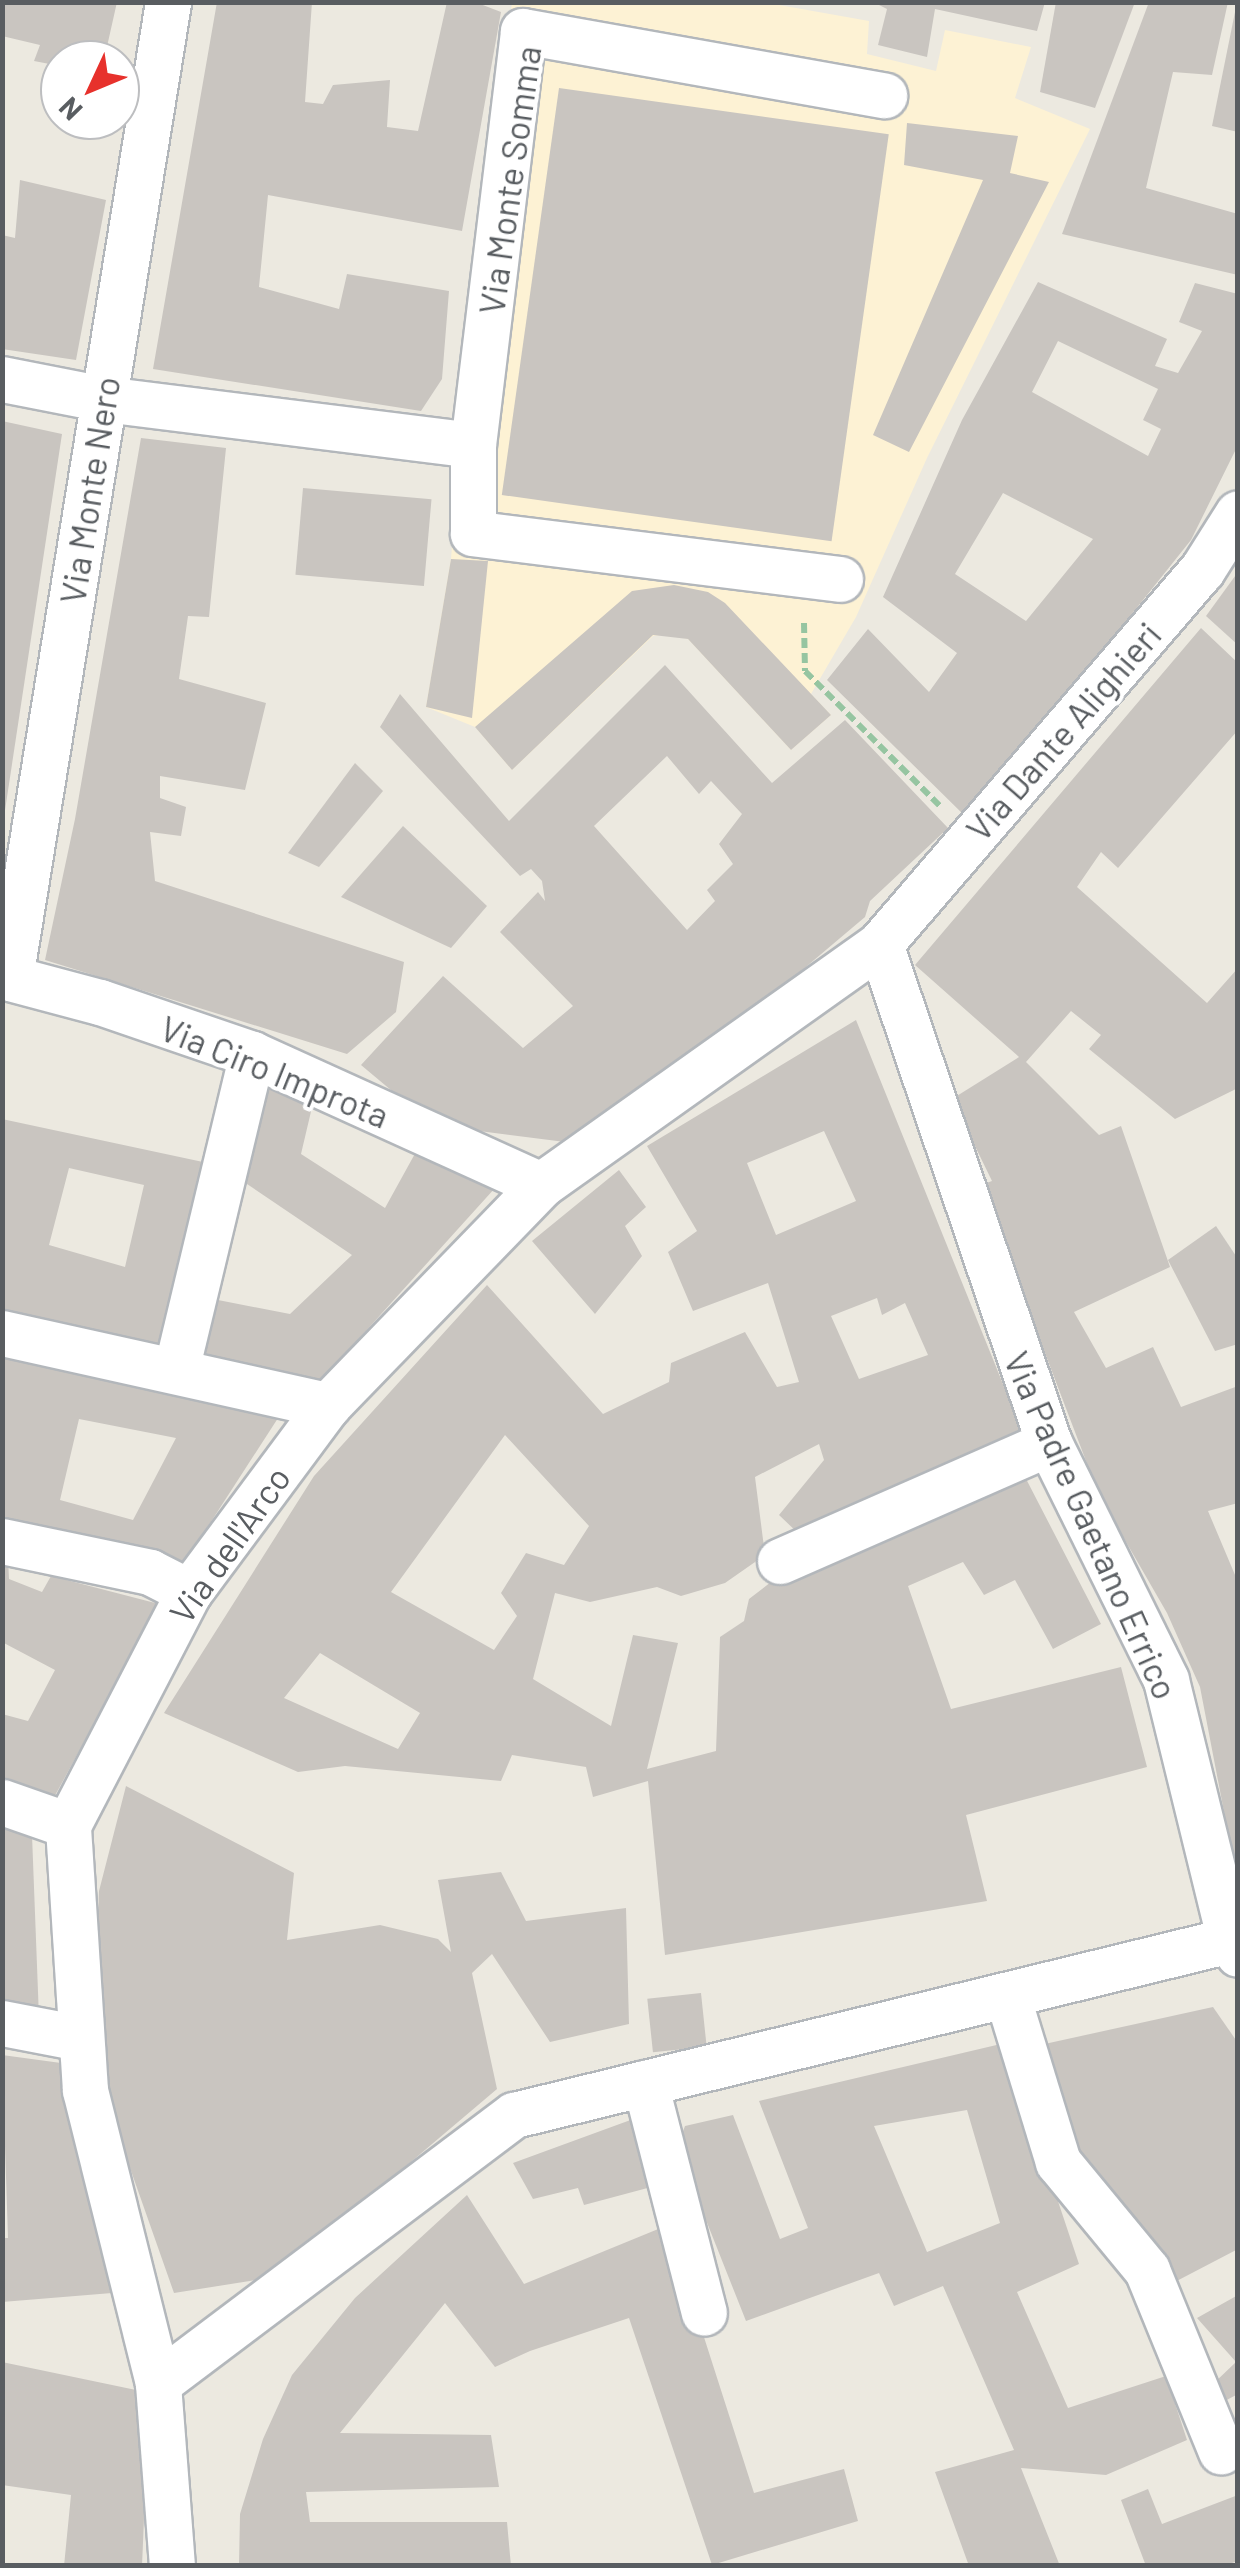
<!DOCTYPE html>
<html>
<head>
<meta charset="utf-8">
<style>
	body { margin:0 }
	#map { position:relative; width:1240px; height:2568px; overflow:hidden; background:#ece9e0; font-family:Barlow,sans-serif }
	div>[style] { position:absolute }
	.commercial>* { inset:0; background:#fdf2d4 }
	.building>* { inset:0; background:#c9c5c0; transform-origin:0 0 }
	.path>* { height:6px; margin-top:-3px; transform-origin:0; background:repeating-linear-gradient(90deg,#96c5a1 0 10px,transparent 0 15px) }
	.roads { filter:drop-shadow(2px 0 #b3b7bb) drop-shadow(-2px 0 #b3b7bb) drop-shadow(0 2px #b3b7bb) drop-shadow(0 -2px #b3b7bb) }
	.minor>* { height:45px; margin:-22.5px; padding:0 22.5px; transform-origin:22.5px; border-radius:22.5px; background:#fff }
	span { translate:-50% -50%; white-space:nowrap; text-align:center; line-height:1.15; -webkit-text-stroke:8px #fff; paint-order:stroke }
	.street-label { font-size:35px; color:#595d61 }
	.frame { position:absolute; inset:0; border:5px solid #595d61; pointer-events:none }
	.north { position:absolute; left:40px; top:40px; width:100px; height:100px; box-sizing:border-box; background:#fff; border:2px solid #bdbec0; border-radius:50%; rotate:226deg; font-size:28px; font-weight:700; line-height:40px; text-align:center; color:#595d61 }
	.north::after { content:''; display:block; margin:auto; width:35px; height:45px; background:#e7312c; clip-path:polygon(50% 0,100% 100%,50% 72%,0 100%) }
</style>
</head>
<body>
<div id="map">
	<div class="commercial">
		<div style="clip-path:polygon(512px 3px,768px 3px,869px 21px,867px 54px,936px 71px,945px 30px,1031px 47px,1015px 98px,1090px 129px,927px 458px,856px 617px,811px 694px,831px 715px,791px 750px,688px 639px,667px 634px,653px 636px,512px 770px,475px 727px,426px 707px,451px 559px,477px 253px)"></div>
	</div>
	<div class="building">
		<div style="clip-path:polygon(2px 2px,117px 2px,104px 60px,60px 60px,60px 66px,34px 61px,40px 45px,2px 36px)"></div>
		<div style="clip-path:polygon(217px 2px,312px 2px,305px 102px,323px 104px,333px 85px,390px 80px,387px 127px,418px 131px,447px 2px,475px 2px,501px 12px,462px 231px,268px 195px,259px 287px,339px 309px,347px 274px,449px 291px,442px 379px,421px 411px,153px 369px)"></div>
		<div style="clip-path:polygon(873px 2px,1045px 2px,1037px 31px,935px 9px,927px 57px,878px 45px,887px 9px)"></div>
		<div style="clip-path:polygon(1056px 2px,1135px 2px,1095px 108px,1040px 92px)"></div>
		<div style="clip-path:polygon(1149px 2px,1228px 2px,1212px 75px,1173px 72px,1146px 188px,1238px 214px,1238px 275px,1062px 234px)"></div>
		<div style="clip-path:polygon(1236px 7px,1238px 7px,1238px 132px,1212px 126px)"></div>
		<div style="left:559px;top:88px;width:333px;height:411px;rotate:8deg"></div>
		<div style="clip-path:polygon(907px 123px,1018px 136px,1010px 173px,1049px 182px,909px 452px,873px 435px,983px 180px,904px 165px)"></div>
		<div style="clip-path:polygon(20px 180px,106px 200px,76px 360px,2px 349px,2px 235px,15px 238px)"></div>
		<div style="clip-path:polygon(evenodd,1038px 282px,1167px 339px,1155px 366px,1178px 373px,1202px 331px,1179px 322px,1195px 283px,1238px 294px,1238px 445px,1191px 540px,968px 819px,827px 680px,868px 629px,929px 692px,957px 653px,883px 597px,962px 420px,1038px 282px,1058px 341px,1158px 389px,1143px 420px,1161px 429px,1148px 456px,1032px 392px,1058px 341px,1038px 282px,1003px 493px,1093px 539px,1026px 621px,955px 574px,1003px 493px)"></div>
		<div style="clip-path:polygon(2px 421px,62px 434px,4px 817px,2px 817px)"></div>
		<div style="clip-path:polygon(141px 438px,226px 448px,209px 617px,188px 616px,179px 679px,266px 703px,245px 790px,160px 776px,160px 798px,186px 807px,181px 836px,150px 832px,155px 881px,404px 962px,396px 1012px,347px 1054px,45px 960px,75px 819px)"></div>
		<div style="left:303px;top:488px;width:129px;height:87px;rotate:5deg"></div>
		<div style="clip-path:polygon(451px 559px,488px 561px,472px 718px,426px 707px)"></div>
		<div style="clip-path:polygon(1238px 572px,1238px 645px,1206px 616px)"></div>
		<div style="clip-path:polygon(674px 585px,708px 592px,725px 603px,831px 715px,791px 750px,688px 639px,653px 635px,512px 770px,475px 727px,632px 591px)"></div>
		<div style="clip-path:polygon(1201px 628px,1238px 663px,1238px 730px,1118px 868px,1101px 852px,1077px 887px,1207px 1003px,1238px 968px,1238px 1088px,1175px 1119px,1089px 1049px,1101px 1035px,1071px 1011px,1026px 1062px,1099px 1135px,1121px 1126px,1170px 1267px,1074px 1312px,1106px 1368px,1153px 1347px,1181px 1407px,1238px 1386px,1238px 1503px,1208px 1511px,1238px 1582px,1236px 1874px,1200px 1687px,1167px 1613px,1099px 1495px,981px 1185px,992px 1181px,952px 1099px,1019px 1057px,915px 965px)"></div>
		<div style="clip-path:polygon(evenodd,665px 665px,772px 783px,845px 720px,948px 828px,870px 901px,865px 917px,697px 1059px,573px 1143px,456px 1128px,416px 1111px,361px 1065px,443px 976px,523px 1048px,573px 1006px,500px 932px,538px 892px,545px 901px,542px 881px,531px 869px,520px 876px,380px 727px,400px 694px,509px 821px,665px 665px,667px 756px,699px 794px,711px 781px,742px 814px,719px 844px,733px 864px,707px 890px,715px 901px,687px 930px,594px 826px,667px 756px)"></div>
		<div style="clip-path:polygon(355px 763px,383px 791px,319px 867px,288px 853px)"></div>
		<div style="clip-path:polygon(403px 826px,487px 906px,451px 948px,341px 897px)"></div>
		<div style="clip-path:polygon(evenodd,856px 1020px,1026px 1441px,800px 1535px,779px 1515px,824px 1460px,819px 1444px,755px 1477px,765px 1555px,725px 1583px,681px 1596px,657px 1587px,590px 1602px,555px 1593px,533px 1679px,611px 1726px,633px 1635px,678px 1643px,647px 1769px,716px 1751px,720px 1637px,744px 1621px,749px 1599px,771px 1582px,1023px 1473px,1101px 1624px,1053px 1649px,1015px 1580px,984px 1595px,963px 1562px,908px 1586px,951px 1709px,1121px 1667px,1147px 1767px,966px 1815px,987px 1901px,665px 1955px,648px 1781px,593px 1797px,586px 1767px,512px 1755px,501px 1781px,345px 1766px,298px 1772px,164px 1713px,314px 1476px,487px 1285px,603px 1414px,669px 1382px,671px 1363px,745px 1332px,777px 1387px,799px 1382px,768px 1283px,693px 1311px,668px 1252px,697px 1231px,647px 1146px,856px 1020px,824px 1131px,856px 1201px,776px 1235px,747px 1163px,824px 1131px,856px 1020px,877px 1298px,882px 1315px,905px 1303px,928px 1355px,859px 1379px,831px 1316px,877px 1298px,856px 1020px,505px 1435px,589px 1526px,564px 1565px,526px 1553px,501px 1593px,517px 1616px,494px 1650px,391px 1592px,505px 1435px,856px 1020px,320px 1653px,420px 1713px,398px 1749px,284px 1698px,320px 1653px)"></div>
		<div style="clip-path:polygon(267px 1083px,313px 1103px,301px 1154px,385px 1208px,417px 1150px,495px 1188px,317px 1385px,201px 1364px,218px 1300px,290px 1314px,352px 1255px,244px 1182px)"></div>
		<div style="clip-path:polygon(evenodd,2px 1119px,203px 1162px,162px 1349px,2px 1316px,2px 1119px,69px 1168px,144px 1185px,125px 1267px,49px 1245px,69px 1168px)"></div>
		<div style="clip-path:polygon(619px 1170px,646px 1207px,625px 1226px,642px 1256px,595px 1314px,532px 1241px)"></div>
		<div style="clip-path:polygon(1216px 1226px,1238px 1259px,1238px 1344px,1215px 1351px,1168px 1260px)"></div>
		<div style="clip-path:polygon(evenodd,2px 1354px,280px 1415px,183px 1565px,2px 1526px,2px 1354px,79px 1419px,176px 1438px,133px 1520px,60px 1500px,79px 1419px)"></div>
		<div style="clip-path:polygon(2px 1557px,8px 1558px,9px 1579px,42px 1592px,51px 1576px,159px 1604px,52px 1801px,2px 1786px,2px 1714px,28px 1721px,55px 1670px,2px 1642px)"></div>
		<div style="clip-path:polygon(126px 1786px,294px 1873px,287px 1940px,380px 1925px,438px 1939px,451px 1952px,438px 1880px,501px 1872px,526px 1921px,626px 1908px,629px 2024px,550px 2042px,492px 1954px,472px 1973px,497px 2089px,275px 2277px,174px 2293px,111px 2114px,94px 2017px,99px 1891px)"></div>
		<div style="clip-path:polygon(2px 1824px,32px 1835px,39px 2018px,2px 2010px)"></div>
		<div style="left:701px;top:1993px;width:54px;height:54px;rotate:84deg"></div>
		<div style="clip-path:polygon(1213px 2007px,1238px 2043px,1238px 2249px,1169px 2285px,1078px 2172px,1040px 2045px)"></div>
		<div style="clip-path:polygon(evenodd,1005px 2043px,1079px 2264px,1017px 2292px,1068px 2408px,1166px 2376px,1187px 2440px,1106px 2475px,1021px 2468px,1060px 2566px,969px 2566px,935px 2472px,1014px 2450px,943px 2286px,894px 2306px,879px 2273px,746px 2321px,677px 2147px,685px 2126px,733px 2115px,780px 2239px,808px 2228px,759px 2101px,1005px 2043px,967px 2110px,1000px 2223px,927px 2252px,874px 2126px,967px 2110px)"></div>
		<div style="clip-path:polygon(2px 2055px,61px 2063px,112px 2293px,2px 2302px,2px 2238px,8px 2238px)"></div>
		<div style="clip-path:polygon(636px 2118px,655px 2186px,584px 2205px,578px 2188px,533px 2199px,513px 2163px)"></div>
		<div style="clip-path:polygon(467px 2195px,524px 2284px,668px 2225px,754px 2493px,844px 2469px,858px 2521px,712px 2565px,629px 2318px,530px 2351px,495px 2367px,445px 2303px,340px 2433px,491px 2435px,499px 2487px,306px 2492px,310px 2522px,507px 2522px,511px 2566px,239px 2566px,240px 2514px,263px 2439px,292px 2375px,355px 2298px)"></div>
		<div style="clip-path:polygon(1238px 2295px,1238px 2394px,1221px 2403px,1213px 2384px,1236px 2362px,1197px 2318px)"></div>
		<div style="clip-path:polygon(2px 2362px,136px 2390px,147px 2448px,142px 2566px,64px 2566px,71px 2495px,2px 2485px)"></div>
		<div style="clip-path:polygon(1148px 2489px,1162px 2524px,1238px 2495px,1238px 2561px,1223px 2566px,1146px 2566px,1121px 2500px)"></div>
	</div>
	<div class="path">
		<div style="left:804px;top:623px;width:48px;rotate:88.8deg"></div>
		<div style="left:805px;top:671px;width:190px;rotate:45deg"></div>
	</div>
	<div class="roads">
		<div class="minor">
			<div style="left:2px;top:379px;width:104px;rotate:11.1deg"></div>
			<div style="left:104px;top:399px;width:372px;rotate:7.1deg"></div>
			<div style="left:840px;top:579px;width:370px;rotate:-172.9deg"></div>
			<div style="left:473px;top:533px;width:88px;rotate:-90deg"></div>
			<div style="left:473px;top:445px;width:417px;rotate:-83.1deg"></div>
			<div style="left:523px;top:31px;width:367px;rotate:10.1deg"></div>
			<div style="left:880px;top:944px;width:527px;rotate:71.29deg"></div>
			<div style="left:1049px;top:1443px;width:264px;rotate:63.7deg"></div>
			<div style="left:1166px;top:1680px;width:268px;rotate:76.2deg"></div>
			<div style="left:1230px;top:1940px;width:16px;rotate:60deg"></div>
			<div style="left:2px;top:976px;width:101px;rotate:14.9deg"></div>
			<div style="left:100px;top:1002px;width:161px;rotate:18.9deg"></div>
			<div style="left:252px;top:1054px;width:317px;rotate:24.4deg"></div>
			<div style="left:10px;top:978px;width:989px;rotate:-80.8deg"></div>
			<div style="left:2px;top:1333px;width:334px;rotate:12.5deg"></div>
			<div style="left:176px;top:1370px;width:325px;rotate:-76.5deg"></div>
			<div style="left:2px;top:1541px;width:151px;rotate:11.8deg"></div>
			<div style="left:150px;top:1572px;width:44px;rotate:27.1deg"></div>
			<div style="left:780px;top:1561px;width:294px;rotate:-23.7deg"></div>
			<div style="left:2px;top:1802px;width:70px;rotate:19.2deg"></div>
			<div style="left:1007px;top:1995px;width:175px;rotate:73deg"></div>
			<div style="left:1058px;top:2162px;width:140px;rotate:50.5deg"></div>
			<div style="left:1147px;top:2270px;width:196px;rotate:67.8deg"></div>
			<div style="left:2px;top:2023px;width:79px;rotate:10.9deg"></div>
			<div style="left:645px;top:2083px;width:237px;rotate:75.6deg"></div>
			<div style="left:158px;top:2383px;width:446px;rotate:-37deg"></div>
			<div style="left:514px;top:2115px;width:745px;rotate:-13.74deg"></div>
			<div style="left:172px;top:2566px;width:184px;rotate:-94.4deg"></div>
			<div style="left:158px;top:2383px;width:302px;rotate:-104deg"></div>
			<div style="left:85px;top:2090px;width:266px;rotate:-93.7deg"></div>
			<div style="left:68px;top:1825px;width:263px;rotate:-62.6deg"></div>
			<div style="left:189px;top:1592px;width:233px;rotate:-53.4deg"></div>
			<div style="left:328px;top:1405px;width:306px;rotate:-45.9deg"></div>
			<div style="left:541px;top:1185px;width:416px;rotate:-35.4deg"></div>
			<div style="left:880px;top:944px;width:494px;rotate:-49.3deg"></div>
			<div style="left:1202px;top:570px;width:67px;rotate:-57.7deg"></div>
		</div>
	</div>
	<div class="street-label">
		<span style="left:509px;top:180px;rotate:-82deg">Via Monte Somma</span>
		<span style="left:89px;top:490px;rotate:-81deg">Via Monte Nero</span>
		<span style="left:1063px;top:731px;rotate:-49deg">Via Dante Alighieri</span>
		<span style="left:275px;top:1071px;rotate:22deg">Via Ciro Improta</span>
		<span style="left:1092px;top:1525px;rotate:66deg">Via Padre Gaetano Errico</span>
		<span style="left:229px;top:1544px;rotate:-55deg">Via dell'Arco</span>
	</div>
	<div class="frame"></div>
	<div class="north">N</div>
</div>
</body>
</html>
